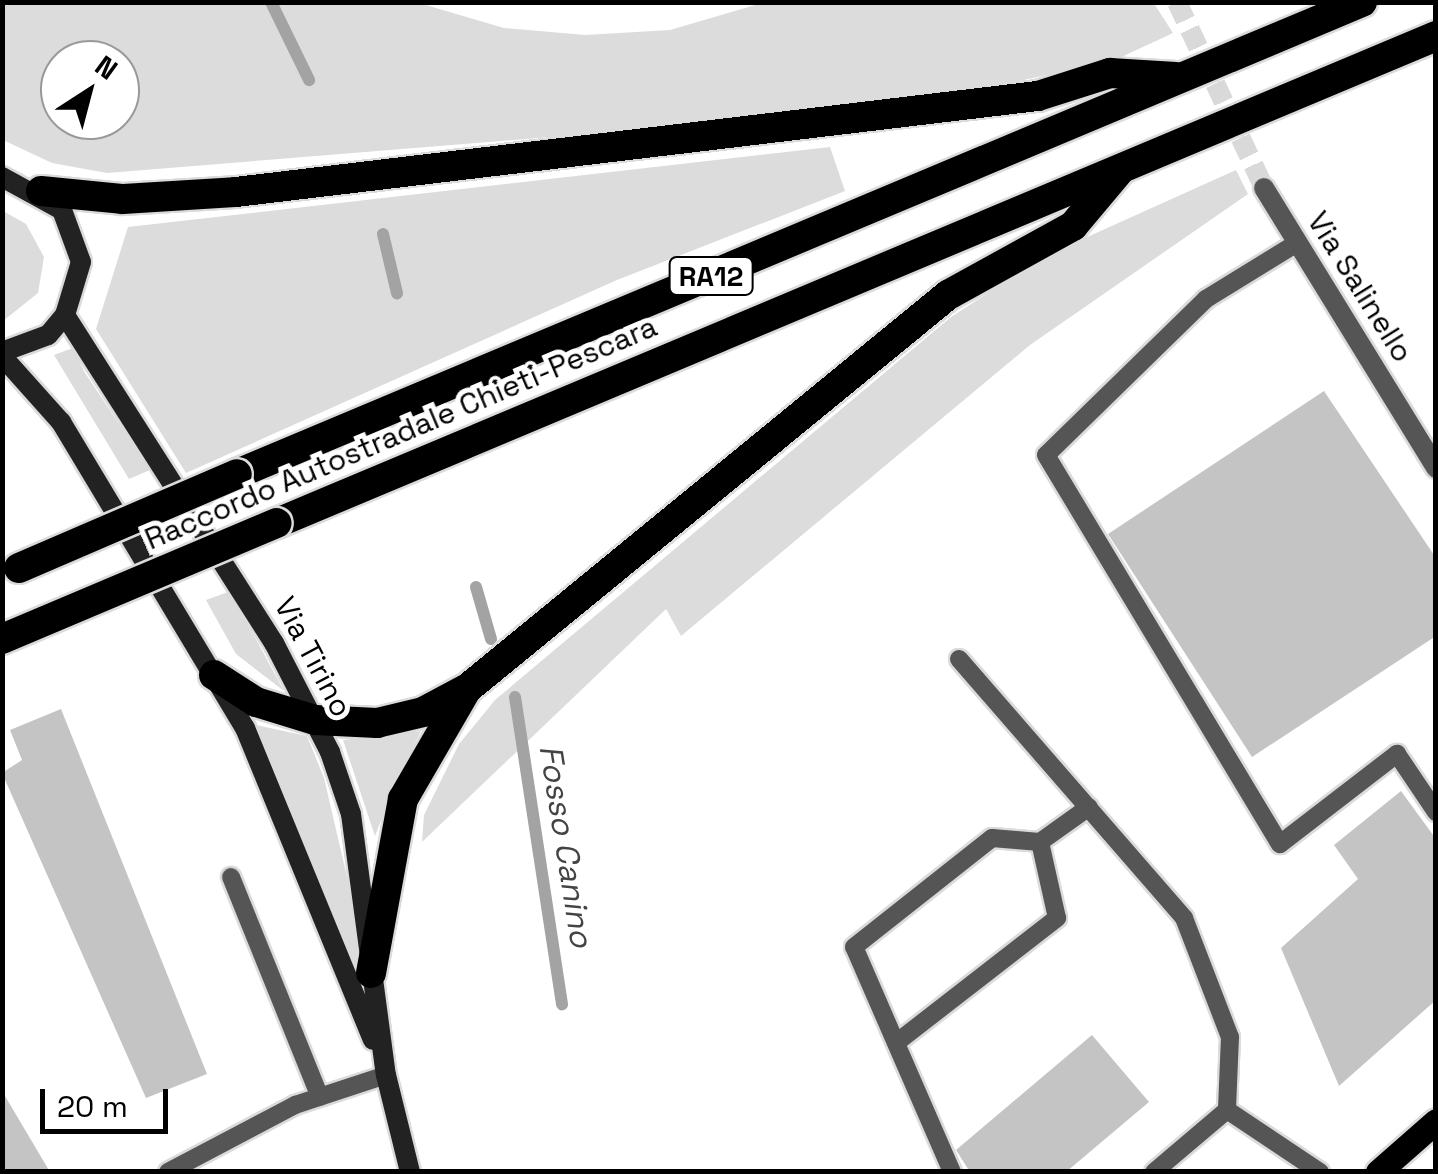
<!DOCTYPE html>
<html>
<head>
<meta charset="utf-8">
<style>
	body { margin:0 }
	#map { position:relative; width:1438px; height:1174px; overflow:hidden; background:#fff; font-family:"Space Grotesk",sans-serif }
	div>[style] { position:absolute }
	.green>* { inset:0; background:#dcdcdc }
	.stream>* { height:12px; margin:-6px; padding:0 6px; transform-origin:6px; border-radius:6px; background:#a3a3a3 }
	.building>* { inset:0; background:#c4c4c4 }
	.street-tunnel>* { height:20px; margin-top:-10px; transform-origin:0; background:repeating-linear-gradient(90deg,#d9d9d9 0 20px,transparent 0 30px) }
	.roads { filter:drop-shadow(2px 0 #dbdbdb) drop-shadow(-2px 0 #dbdbdb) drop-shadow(0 2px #dbdbdb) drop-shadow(0 -2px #dbdbdb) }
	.lane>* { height:18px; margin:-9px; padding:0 9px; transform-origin:9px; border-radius:9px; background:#555 }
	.street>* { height:20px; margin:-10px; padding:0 10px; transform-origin:10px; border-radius:10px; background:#555 }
	.secondary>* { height:20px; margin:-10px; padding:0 10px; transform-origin:10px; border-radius:10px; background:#222 }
	.primary>* { height:25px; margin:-12.5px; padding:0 12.5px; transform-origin:12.5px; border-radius:12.5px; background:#000 }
	.highway>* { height:30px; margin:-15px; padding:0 15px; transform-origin:15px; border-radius:15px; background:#000 }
	.bridges { filter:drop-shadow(2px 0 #dbdbdb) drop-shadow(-2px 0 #dbdbdb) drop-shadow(0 2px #dbdbdb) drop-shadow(0 -2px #dbdbdb) }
	.highway-bridge>* { height:30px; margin:-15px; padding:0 15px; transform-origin:15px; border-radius:15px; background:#000 }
	span { translate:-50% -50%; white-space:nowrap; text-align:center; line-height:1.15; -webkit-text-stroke:10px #fff; paint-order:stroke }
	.shield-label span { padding:2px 8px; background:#fff; border:2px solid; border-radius:8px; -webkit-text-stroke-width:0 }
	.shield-label { font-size:28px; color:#000; font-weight:700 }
	.street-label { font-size:30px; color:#000 }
	.water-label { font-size:32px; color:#444; font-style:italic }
	.frame { position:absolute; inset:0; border:5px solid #000; pointer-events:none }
	.north { position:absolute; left:40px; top:40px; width:100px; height:100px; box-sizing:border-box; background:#fff; border:2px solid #999; border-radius:50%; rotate:36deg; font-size:28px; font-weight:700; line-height:40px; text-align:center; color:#000 }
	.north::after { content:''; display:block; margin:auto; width:35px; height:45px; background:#000; clip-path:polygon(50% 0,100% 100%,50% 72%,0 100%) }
	.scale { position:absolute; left:40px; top:1089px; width:128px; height:45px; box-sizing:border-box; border:5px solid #000; border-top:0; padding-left:12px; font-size:30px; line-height:35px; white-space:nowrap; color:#000; -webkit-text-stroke:8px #fff; paint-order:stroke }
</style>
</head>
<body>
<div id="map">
	<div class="green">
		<div style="clip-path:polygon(evenodd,1153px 2px,1173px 33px,1115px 60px,992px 87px,687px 126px,107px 173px,52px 163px,3px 140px,2px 3px,419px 3px,504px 28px,585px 35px,670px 30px,762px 3px,1153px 2px,60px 60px,120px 60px,120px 120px,60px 120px,60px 60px)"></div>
		<div style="clip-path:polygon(830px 147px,845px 191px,617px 280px,186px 473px,96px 329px,128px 227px)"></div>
		<div style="clip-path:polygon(1236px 170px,1248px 194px,1030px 345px,681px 636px,666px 609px,422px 842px,424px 815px,459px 744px,495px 700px,951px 317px,1045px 256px)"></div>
		<div style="clip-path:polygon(3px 211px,26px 224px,44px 257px,38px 293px,3px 321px)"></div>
		<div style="clip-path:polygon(73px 348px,85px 373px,150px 470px,129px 479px,54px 355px)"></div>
		<div style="clip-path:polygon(228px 592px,257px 641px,284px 691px,236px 654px,206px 600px)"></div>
		<div style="clip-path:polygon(256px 725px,307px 736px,324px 778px,361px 937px,361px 991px)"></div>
		<div style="clip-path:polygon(421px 731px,399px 775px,375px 836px,343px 740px)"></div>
	</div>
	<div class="stream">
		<div style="left:271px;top:2px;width:87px;rotate:64deg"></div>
		<div style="left:383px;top:234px;width:61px;rotate:76.7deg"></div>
		<div style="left:476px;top:587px;width:54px;rotate:73.9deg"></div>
		<div style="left:515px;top:697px;width:311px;rotate:81.3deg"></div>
	</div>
	<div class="building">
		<div style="clip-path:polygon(1324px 391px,1436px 558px,1436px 636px,1252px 757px,1108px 534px)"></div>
		<div style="clip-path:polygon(61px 709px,207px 1074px,146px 1098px,2px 773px,22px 760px,10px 730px)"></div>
		<div style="clip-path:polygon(1401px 791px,1436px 839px,1436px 1000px,1339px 1086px,1281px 948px,1358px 879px,1334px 845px)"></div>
		<div style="clip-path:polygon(1092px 1035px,1149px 1102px,1066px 1172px,970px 1172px,956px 1150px)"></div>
		<div style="clip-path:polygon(2px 1091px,50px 1172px,2px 1172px)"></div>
	</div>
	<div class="street-tunnel">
		<div style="left:1177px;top:2px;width:205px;rotate:64.9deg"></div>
	</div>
	<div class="roads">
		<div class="lane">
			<div style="left:1297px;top:243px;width:107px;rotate:148.4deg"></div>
			<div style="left:1206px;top:299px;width:223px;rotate:135.7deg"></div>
			<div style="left:1046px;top:455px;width:454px;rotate:59deg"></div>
			<div style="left:1280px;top:844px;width:148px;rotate:-37.6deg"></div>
			<div style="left:1397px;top:754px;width:70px;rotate:56.1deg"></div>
			<div style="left:959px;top:659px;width:343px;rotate:49deg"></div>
			<div style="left:1184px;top:918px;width:128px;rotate:68.9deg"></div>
			<div style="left:1230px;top:1037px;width:73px;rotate:92.4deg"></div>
			<div style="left:1227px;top:1110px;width:112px;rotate:33.7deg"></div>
			<div style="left:231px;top:877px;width:237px;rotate:68deg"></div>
			<div style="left:896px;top:1043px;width:204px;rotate:-37.8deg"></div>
			<div style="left:1057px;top:918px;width:78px;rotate:-102.6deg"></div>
			<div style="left:1040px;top:842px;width:60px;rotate:-35.5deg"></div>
			<div style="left:168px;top:1172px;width:144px;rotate:-27.8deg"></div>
			<div style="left:295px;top:1105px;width:96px;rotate:-18.2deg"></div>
			<div style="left:952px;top:1172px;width:245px;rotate:-113.5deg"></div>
			<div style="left:854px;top:947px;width:176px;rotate:-38.3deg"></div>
			<div style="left:992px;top:838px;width:48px;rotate:4.8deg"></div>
			<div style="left:1154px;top:1172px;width:96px;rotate:-40.3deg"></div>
		</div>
		<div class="street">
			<div style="left:1264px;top:188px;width:329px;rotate:58.4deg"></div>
		</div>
		<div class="secondary">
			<div style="left:2px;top:177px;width:68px;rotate:28.8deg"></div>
			<div style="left:62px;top:210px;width:55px;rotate:69.9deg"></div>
			<div style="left:81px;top:262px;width:55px;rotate:106.8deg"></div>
			<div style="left:65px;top:315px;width:26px;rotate:130deg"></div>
			<div style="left:48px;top:335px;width:49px;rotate:159.7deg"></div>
			<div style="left:65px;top:315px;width:389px;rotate:57.5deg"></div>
			<div style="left:274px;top:643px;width:123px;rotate:62.8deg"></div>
			<div style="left:330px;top:752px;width:65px;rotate:71.3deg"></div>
			<div style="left:351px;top:814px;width:263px;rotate:82.4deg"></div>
			<div style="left:386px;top:1075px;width:100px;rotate:76.1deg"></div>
			<div style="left:2px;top:356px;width:89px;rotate:48.2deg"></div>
			<div style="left:61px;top:422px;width:357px;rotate:59deg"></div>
			<div style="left:245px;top:728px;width:337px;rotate:67.7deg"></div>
		</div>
		<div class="primary">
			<div style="left:1378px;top:1172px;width:77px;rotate:-41.3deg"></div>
		</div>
		<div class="highway">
			<div style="left:41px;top:191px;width:81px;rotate:5.6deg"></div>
			<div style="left:122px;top:199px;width:114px;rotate:-3.5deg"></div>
			<div style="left:236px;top:192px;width:808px;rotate:-6.83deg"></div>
			<div style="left:1038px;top:96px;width:76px;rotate:-17.7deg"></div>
			<div style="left:1110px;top:73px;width:66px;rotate:3.5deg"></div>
			<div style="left:237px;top:474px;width:1220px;rotate:-22.76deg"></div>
			<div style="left:277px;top:523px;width:1257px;rotate:-22.79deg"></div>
			<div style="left:214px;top:675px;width:50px;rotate:32.7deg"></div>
			<div style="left:256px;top:702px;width:62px;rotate:17deg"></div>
			<div style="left:315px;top:720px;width:62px;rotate:2.8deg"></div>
			<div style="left:377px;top:723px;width:47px;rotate:-13.4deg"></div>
			<div style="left:423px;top:712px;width:51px;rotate:-28.1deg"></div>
			<div style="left:468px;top:688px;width:620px;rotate:-39.31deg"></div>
			<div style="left:948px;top:295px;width:143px;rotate:-28.9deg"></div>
			<div style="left:1073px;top:226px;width:72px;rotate:-50.1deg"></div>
			<div style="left:371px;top:973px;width:177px;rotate:-79.6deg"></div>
			<div style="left:403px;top:799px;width:124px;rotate:-59.9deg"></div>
		</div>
	</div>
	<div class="bridges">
		<div class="highway-bridge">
			<div style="left:19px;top:568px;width:237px;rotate:-23.3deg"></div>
			<div style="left:2px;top:639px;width:298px;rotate:-22.9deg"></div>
		</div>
	</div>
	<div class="shield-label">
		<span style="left:711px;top:276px">RA12</span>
	</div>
	<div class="street-label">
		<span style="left:1360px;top:287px;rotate:58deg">Via Salinello</span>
		<span style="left:401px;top:433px;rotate:-23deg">Raccordo Autostradale Chieti-Pescara</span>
		<span style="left:313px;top:657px;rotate:62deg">Via Tirino</span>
	</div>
	<div class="water-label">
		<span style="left:566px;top:846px;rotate:81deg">Fosso Canino</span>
	</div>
	<div class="frame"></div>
	<div class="north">N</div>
	<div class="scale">20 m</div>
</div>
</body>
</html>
